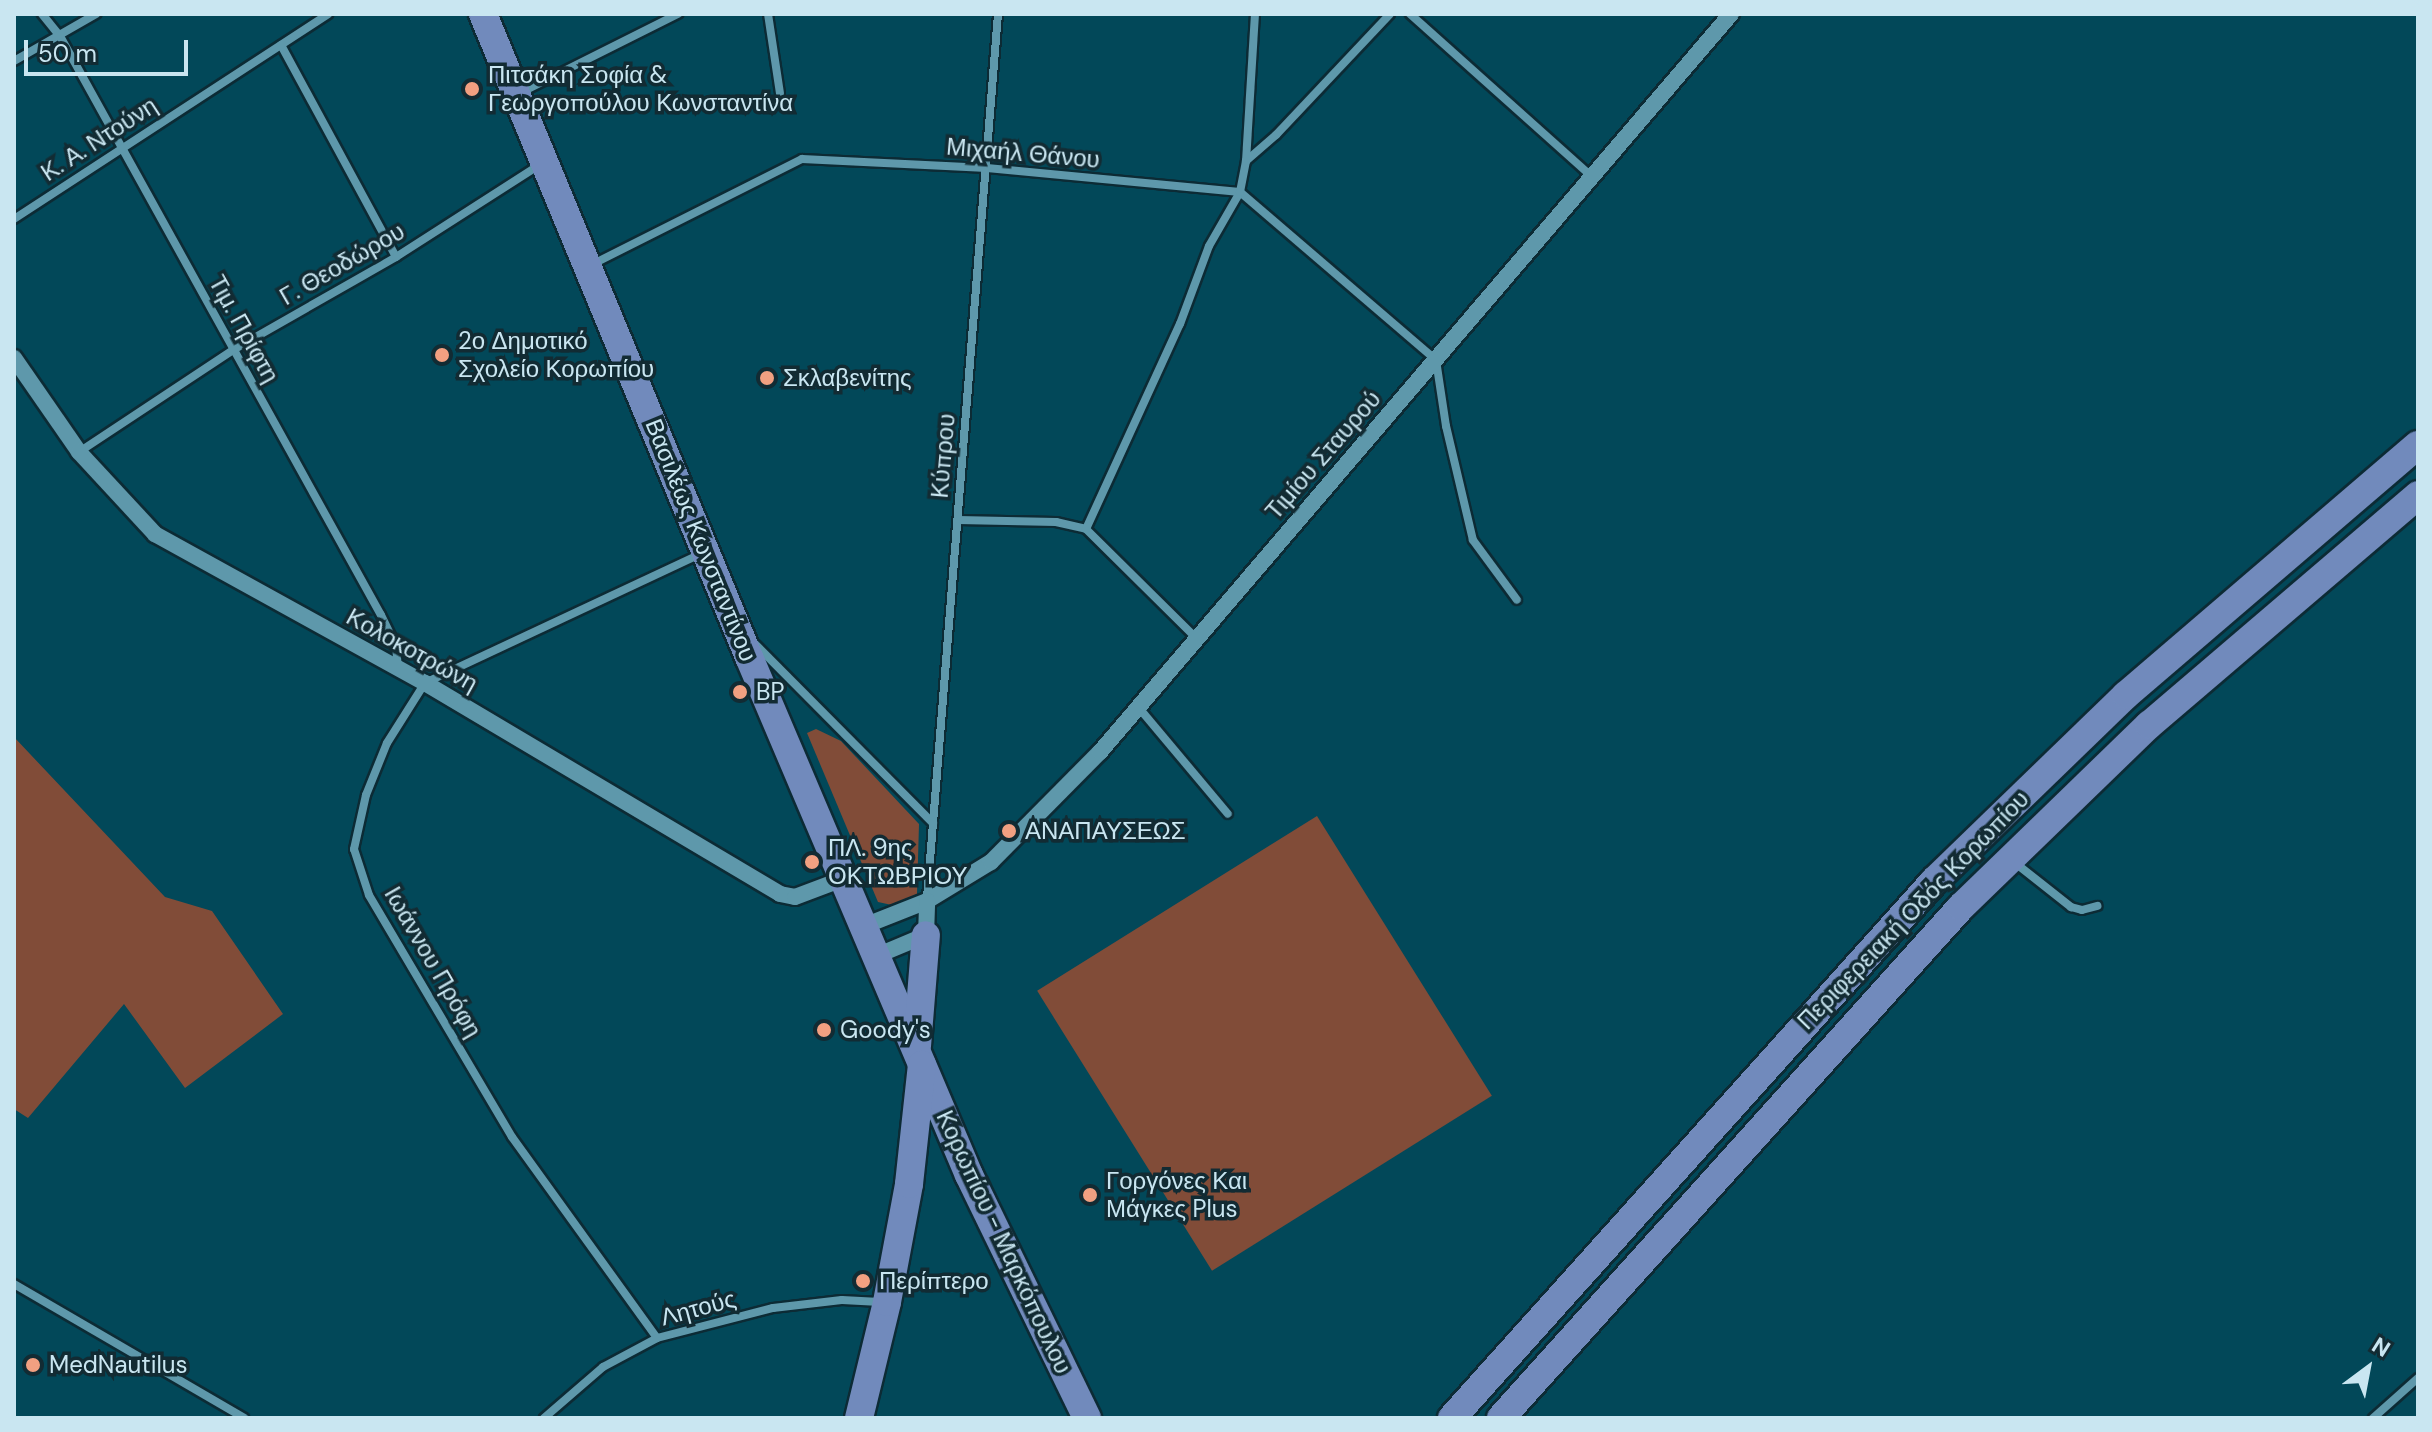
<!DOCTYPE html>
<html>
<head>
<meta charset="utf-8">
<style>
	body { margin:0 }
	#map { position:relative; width:2432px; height:1432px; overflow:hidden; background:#024859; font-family:"DM Sans",sans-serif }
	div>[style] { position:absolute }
	.green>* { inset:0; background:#814c38; transform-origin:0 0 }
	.roads { filter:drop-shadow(2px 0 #0c2b35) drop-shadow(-2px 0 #0c2b35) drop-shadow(0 2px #0c2b35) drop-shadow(0 -2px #0c2b35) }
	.street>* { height:8px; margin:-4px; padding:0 4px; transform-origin:4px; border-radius:4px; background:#5e98ab }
	.secondary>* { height:16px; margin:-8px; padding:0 8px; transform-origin:8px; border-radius:8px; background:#5e98ab }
	.primary>* { height:28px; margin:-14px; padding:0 14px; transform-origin:14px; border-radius:14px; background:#718abc }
	.dots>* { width:22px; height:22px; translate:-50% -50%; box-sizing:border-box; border:4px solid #122b33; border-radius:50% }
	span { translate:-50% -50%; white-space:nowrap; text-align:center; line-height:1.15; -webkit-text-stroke:7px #122b33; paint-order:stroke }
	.poi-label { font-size:24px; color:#c9e6f1 }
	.left { translate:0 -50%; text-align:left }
	.street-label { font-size:24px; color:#c9e6f1 }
	.frame { position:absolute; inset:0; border:16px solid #c9e6f1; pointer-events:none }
	.north { position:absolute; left:2328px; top:1328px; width:80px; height:80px; -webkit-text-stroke:6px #122b33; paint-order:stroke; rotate:32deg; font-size:22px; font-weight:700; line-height:32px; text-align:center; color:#c9e6f1 }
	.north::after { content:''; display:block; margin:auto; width:28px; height:36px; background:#c9e6f1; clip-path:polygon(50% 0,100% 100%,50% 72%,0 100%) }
	.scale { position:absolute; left:24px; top:40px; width:164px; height:36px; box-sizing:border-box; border:4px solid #c9e6f1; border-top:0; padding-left:10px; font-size:24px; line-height:28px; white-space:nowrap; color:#c9e6f1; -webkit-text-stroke:6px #122b33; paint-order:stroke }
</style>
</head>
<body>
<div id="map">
	<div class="green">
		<div style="clip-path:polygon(816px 729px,841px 741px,919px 824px,917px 894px,901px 907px,878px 902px,807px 733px)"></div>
		<div style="clip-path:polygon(14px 737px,165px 897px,212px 911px,283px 1014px,185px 1088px,124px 1004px,28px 1118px,14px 1109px)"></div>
		<div style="left:1317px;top:816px;width:330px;height:330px;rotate:58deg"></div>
	</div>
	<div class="roads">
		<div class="street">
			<div style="left:42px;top:14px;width:28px;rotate:51deg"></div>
			<div style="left:60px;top:36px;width:662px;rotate:61deg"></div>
			<div style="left:381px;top:615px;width:34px;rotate:64deg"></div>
			<div style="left:396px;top:646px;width:21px;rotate:85deg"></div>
			<div style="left:768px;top:14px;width:80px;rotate:81.4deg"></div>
			<div style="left:1410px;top:14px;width:243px;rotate:41.8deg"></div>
			<div style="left:281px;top:45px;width:241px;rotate:61.5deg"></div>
			<div style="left:14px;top:61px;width:95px;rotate:-29.8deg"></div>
			<div style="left:520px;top:93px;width:177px;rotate:-26.6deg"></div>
			<div style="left:1246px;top:161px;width:40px;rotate:-41deg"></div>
			<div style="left:1276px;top:135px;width:166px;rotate:-46.7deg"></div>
			<div style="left:1240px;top:192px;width:258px;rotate:40.6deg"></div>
			<div style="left:1436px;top:360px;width:67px;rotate:81.4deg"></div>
			<div style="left:1446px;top:426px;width:117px;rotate:76.7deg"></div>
			<div style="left:1473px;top:540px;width:74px;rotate:53.7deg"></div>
			<div style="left:14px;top:219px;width:375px;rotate:-33.1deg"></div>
			<div style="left:591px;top:265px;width:236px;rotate:-26.7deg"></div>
			<div style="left:802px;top:159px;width:185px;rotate:2.8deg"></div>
			<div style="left:987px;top:168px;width:254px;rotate:5.4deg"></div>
			<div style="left:79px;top:452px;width:185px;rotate:-33.5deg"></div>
			<div style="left:233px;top:350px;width:188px;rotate:-29.7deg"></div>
			<div style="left:396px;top:257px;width:172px;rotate:-32.7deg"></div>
			<div style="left:958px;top:520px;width:98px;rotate:1.2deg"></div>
			<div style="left:1056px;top:522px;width:31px;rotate:13deg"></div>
			<div style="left:1086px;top:529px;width:156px;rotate:44.7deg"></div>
			<div style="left:1086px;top:529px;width:226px;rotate:-65.4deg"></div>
			<div style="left:1180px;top:324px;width:83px;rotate:-69.6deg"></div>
			<div style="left:1209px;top:246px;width:62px;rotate:-60.1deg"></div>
			<div style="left:1240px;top:192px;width:32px;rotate:-79deg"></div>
			<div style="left:1246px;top:161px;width:147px;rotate:-86.5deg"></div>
			<div style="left:756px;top:645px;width:251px;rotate:45.2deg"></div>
			<div style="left:1139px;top:708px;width:138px;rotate:50deg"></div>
			<div style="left:2014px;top:862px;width:73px;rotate:38.3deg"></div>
			<div style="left:2071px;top:907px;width:11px;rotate:15deg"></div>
			<div style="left:2082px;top:910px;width:16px;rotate:-15deg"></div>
			<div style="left:927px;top:898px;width:887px;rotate:-85.41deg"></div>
			<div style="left:14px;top:1284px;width:266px;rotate:30.2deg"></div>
			<div style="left:657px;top:1338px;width:248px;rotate:-125.8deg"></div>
			<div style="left:512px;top:1137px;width:281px;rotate:-120.6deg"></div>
			<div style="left:369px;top:895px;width:48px;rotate:-108.1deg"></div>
			<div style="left:354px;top:849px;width:55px;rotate:-77.5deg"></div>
			<div style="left:366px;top:795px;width:56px;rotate:-68deg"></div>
			<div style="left:387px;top:743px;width:71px;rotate:-57.7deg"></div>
			<div style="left:425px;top:683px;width:306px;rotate:-25.1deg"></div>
			<div style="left:544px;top:1418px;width:78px;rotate:-40.8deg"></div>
			<div style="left:603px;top:1367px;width:61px;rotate:-28.2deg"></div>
			<div style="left:657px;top:1338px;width:120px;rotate:-14.5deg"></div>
			<div style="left:773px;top:1308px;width:69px;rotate:-6.6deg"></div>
			<div style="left:842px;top:1300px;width:38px;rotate:3deg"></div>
			<div style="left:2373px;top:1418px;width:60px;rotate:-41.6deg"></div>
		</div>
		<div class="secondary">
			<div style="left:14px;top:358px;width:114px;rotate:55.3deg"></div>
			<div style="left:79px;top:452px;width:112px;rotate:47.2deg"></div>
			<div style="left:155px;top:534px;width:308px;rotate:28.9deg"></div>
			<div style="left:425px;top:683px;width:413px;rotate:30.7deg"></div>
			<div style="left:780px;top:894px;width:15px;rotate:11deg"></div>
			<div style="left:795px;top:897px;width:51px;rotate:-20.6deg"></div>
			<div style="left:864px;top:926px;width:68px;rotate:-21.6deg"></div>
			<div style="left:927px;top:901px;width:75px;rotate:-31.4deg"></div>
			<div style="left:991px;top:862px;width:155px;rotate:-45.3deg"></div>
			<div style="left:1100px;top:752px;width:971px;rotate:-49.47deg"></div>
			<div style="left:876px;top:956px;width:54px;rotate:-22.8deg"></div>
			<div style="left:926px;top:935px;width:34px;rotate:-88deg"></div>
		</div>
		<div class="primary">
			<div style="left:483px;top:14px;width:696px;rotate:67.53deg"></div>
			<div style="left:749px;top:657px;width:563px;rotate:66.99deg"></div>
			<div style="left:969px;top:1175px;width:270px;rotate:64.1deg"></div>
			<div style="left:917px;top:1046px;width:111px;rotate:-85.4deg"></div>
			<div style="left:859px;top:1418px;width:119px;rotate:-76.4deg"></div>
			<div style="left:887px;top:1302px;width:120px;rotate:-79.4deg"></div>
			<div style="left:909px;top:1184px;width:120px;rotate:-83.8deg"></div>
			<div style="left:1452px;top:1418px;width:722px;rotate:-48.09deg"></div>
			<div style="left:1934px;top:881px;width:267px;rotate:-44.1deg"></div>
			<div style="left:2126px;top:695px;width:384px;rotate:-40.6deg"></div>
			<div style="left:1501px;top:1418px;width:688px;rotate:-48.01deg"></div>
			<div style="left:1961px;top:907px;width:262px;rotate:-44.1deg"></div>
			<div style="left:2149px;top:725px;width:354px;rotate:-40.5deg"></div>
		</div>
	</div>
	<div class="dots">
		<div style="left:472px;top:89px;background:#f2a081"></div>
		<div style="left:442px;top:355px;background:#f2a081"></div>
		<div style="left:767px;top:378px;background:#f2a081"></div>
		<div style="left:740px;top:692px;background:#f2a081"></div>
		<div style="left:1009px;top:831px;background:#f2a081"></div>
		<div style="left:812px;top:862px;background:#f2a081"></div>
		<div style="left:824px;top:1030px;background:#f2a081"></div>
		<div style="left:1090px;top:1195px;background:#f2a081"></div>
		<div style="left:863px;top:1281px;background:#f2a081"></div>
		<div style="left:33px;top:1365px;background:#f2a081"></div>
	</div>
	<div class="poi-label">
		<span class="left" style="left:488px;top:89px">Πιτσάκη Σοφία &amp;<br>Γεωργοπούλου Κωνσταντίνα</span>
		<span class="left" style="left:458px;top:355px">2ο Δημοτικό<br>Σχολείο Κορωπίου</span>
		<span class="left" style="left:783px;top:378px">Σκλαβενίτης</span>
		<span class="left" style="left:756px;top:692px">BP</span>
		<span class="left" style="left:1025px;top:831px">ΑΝΑΠΑΥΣΕΩΣ</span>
		<span class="left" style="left:828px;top:862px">ΠΛ. 9ης<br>ΟΚΤΩΒΡΙΟΥ</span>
		<span class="left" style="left:840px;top:1030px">Goody's</span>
		<span class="left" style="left:1106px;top:1195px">Γοργόνες Και<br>Μάγκες Plus</span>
		<span class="left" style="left:879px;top:1281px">Περίπτερο</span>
		<span class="left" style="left:49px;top:1365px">MedNautilus</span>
	</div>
	<div class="street-label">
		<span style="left:99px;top:139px;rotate:-33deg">Κ. Α. Ντούνη</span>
		<span style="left:1023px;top:153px;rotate:5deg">Μιχαήλ Θάνου</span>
		<span style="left:342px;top:264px;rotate:-30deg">Γ. Θεοδώρου</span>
		<span style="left:244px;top:329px;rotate:61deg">Τιμ. Πρίφτη</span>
		<span style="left:1323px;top:455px;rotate:-49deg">Τιμίου Σταυρού</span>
		<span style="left:943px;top:456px;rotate:-85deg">Κύπρου</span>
		<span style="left:701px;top:540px;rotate:68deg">Βασιλέως Κωνσταντίνου</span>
		<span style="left:412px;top:650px;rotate:29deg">Κολοκοτρώνη</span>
		<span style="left:1913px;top:910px;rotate:-46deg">Περιφερειακή Οδός Κορωπίου</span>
		<span style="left:433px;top:962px;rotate:60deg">Ιωάννου Πρόφη</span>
		<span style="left:1004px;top:1242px;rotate:65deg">Κορωπίου - Μαρκόπουλου</span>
		<span style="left:698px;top:1308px;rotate:-15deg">Λητούς</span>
	</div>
	<div class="frame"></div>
	<div class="north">N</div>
	<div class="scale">50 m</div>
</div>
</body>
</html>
